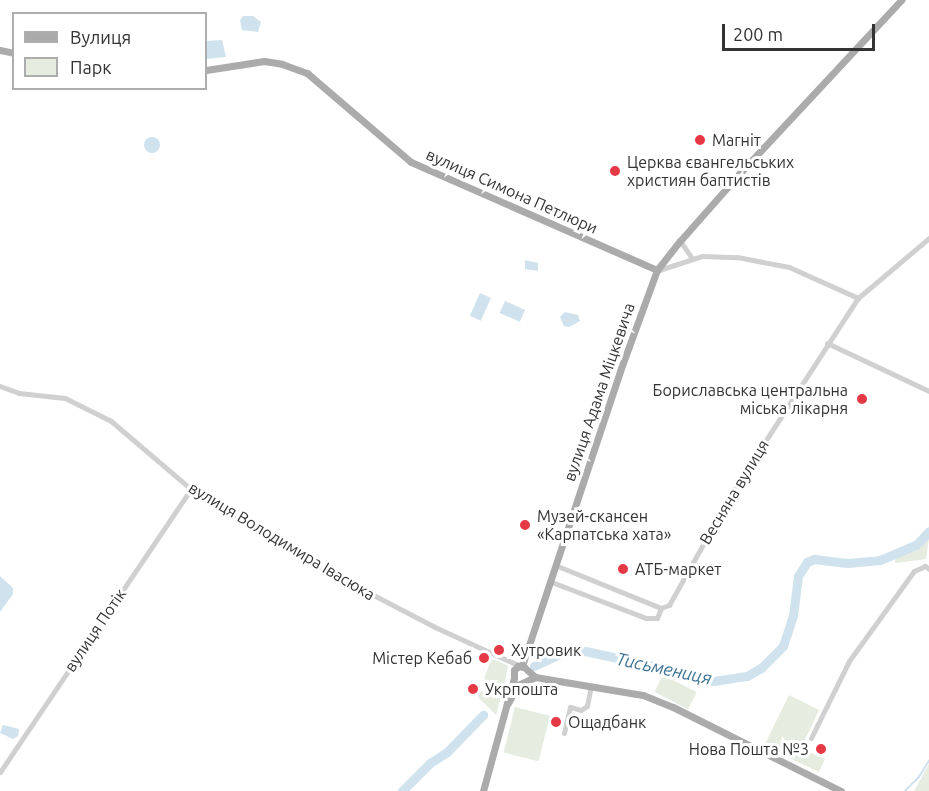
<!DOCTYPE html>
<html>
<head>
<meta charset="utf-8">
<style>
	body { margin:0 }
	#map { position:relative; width:929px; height:791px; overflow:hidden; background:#fff; font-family:Ubuntu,sans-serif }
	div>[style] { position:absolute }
	.green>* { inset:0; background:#e6ecdf; transform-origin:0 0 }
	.water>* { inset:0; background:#cfe2ee; transform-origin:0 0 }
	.round { border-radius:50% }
	.stream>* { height:1.5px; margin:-0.75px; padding:0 0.75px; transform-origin:0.75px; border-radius:0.75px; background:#cfe2ee }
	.river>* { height:9px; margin:-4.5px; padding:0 4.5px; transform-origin:4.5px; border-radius:4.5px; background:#cfe2ee }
	.minor>* { height:5px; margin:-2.5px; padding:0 2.5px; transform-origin:2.5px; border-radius:2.5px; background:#d0d0d0 }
	.major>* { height:7px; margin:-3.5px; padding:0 3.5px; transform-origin:3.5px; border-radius:3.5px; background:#ababab }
	.dots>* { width:16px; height:16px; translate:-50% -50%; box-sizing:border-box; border:3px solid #fff; border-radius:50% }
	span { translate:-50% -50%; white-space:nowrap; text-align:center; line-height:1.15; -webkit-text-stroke:6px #fff; paint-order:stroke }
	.poi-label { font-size:16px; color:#333 }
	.left { translate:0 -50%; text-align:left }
	.right { translate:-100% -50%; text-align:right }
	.street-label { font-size:16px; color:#333 }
	.water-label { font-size:18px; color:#3f7597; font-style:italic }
	.legend { position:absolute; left:12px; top:12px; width:195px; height:78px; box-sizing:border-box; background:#fff; border:2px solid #adadad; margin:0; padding:8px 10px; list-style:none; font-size:18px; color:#333 }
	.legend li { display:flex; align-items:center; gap:12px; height:30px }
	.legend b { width:30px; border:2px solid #adadad }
	.scale { position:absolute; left:722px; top:24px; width:153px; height:27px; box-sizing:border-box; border:3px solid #333; border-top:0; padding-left:8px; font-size:18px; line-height:21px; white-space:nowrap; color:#333; -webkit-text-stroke:4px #fff; paint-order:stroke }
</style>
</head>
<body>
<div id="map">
	<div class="green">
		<div style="clip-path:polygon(929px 538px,926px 559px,895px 563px,895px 558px,917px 550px)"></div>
		<div style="clip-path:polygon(491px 660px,496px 660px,508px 666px,504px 686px,484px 679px)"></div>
		<div style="left:663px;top:675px;width:38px;height:19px;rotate:27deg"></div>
		<div style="clip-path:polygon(480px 691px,501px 697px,496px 715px,478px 697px)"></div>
		<div style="clip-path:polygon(789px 695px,819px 710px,801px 748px,825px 759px,819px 772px,764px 746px)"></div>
		<div style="left:515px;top:707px;width:36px;height:47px;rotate:14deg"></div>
		<div style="clip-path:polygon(929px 764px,929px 791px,914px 791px)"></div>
	</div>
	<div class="water">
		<div style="clip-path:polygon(243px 16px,253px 16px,261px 22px,258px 32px,242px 30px,240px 20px)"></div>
		<div style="clip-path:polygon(222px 40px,226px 57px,206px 59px,206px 41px)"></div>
		<div class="round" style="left:144px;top:137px;width:16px;height:16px"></div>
		<div style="clip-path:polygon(525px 260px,538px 263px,538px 271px,525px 269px)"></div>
		<div style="left:480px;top:293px;width:12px;height:25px;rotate:24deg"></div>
		<div style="left:505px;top:301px;width:22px;height:13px;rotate:24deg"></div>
		<div style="clip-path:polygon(565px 312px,578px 315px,580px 321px,569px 327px,564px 326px,560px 317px)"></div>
		<div style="clip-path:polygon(0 576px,13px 588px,13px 594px,0 612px)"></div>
		<div style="clip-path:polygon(3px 725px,19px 729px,18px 736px,13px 739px,0 733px)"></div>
	</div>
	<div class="stream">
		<div style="left:905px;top:791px;width:20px;rotate:-45deg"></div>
		<div style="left:919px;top:777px;width:19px;rotate:-58deg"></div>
	</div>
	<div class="river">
		<div style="left:534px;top:666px;width:33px;rotate:-25deg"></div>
		<div style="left:564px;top:652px;width:21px;rotate:-3deg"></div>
		<div style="left:585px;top:651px;width:81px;rotate:12.1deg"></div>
		<div style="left:664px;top:668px;width:33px;rotate:18deg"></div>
		<div style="left:695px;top:678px;width:19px;rotate:9deg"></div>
		<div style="left:714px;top:681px;width:33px;rotate:-9deg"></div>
		<div style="left:747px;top:676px;width:16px;rotate:-30deg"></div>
		<div style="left:761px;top:668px;width:31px;rotate:-45deg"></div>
		<div style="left:783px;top:646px;width:32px;rotate:-72deg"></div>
		<div style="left:793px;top:616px;width:40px;rotate:-82.9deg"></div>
		<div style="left:798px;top:576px;width:17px;rotate:-57deg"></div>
		<div style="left:807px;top:562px;width:8px;rotate:-23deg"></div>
		<div style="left:814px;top:559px;width:33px;rotate:7deg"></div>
		<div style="left:847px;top:563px;width:33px;rotate:-5deg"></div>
		<div style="left:880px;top:560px;width:39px;rotate:-23deg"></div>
		<div style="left:916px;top:545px;width:19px;rotate:-47deg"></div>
		<div style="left:402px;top:791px;width:40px;rotate:-45deg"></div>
		<div style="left:430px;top:763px;width:20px;rotate:-33deg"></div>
		<div style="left:447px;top:752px;width:52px;rotate:-45.8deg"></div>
	</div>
	<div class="minor">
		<div style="left:680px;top:241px;width:21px;rotate:55deg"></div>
		<div style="left:659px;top:270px;width:45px;rotate:-18deg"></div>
		<div style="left:702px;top:256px;width:35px;rotate:2deg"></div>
		<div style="left:737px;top:257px;width:53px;rotate:10.9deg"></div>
		<div style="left:789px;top:267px;width:76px;rotate:24.2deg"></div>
		<div style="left:858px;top:298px;width:93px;rotate:-40.2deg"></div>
		<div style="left:827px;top:343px;width:113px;rotate:25.2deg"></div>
		<div style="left:0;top:386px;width:20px;rotate:20deg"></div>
		<div style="left:19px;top:393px;width:46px;rotate:6.2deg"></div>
		<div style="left:65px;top:398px;width:51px;rotate:26.6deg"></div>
		<div style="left:111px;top:421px;width:105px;rotate:40.4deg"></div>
		<div style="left:191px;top:489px;width:140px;rotate:31.5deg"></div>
		<div style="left:310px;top:562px;width:143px;rotate:27.5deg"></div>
		<div style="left:437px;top:628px;width:91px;rotate:24.6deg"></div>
		<div style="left:555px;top:565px;width:114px;rotate:22.1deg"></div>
		<div style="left:549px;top:581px;width:104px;rotate:20.9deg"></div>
		<div style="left:646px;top:618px;width:11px"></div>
		<div style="left:657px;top:618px;width:11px;rotate:-68deg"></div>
		<div style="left:661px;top:608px;width:9px;rotate:-21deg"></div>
		<div style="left:669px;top:605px;width:131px;rotate:-60.7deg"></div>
		<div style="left:733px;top:491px;width:230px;rotate:-57.1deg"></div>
		<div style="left:564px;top:733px;width:27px;rotate:-77deg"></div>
		<div style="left:570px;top:707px;width:11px;rotate:15deg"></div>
		<div style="left:581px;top:710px;width:7px;rotate:-34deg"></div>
		<div style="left:587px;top:706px;width:20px;rotate:-79deg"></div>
		<div style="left:811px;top:738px;width:86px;rotate:-63.7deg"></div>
		<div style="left:849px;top:661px;width:111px;rotate:-54.2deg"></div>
		<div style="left:914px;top:571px;width:12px;rotate:-24deg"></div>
		<div style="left:925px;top:566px;width:5px;rotate:37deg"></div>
		<div style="left:0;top:772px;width:341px;rotate:-56deg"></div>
	</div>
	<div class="major">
		<div style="left:0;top:50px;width:14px;rotate:12deg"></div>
		<div style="left:206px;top:70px;width:59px;rotate:-8.8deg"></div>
		<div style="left:264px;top:61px;width:18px;rotate:9deg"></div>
		<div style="left:282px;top:64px;width:27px;rotate:20deg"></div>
		<div style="left:307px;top:73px;width:137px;rotate:40.6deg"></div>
		<div style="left:411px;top:162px;width:269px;rotate:23.7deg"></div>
		<div style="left:522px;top:666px;width:311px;rotate:-71.6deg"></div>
		<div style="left:620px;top:371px;width:108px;rotate:-69.9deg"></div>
		<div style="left:657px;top:270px;width:37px;rotate:-52deg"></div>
		<div style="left:680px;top:241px;width:89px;rotate:-48.6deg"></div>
		<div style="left:739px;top:174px;width:238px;rotate:-47deg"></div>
		<div style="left:508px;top:703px;width:21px;rotate:-61deg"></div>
		<div style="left:518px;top:685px;width:19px;rotate:-25deg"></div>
		<div style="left:535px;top:677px;width:109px;rotate:9.5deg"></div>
		<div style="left:643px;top:695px;width:32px;rotate:22deg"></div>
		<div style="left:673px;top:707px;width:188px;rotate:26.6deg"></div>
		<div style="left:483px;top:791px;width:117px;rotate:-74.7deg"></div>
		<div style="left:514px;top:678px;width:8px;rotate:-90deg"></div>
		<div style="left:514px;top:670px;width:6px;rotate:-45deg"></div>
		<div style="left:518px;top:666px;width:6px;rotate:9deg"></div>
		<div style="left:524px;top:667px;width:15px;rotate:42deg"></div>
	</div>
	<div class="dots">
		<div style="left:700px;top:140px;background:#e63946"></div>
		<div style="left:615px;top:171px;background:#e63946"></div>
		<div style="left:862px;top:399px;background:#e63946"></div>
		<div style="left:525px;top:525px;background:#e63946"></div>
		<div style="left:623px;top:569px;background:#e63946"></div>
		<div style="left:499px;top:650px;background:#e63946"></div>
		<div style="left:484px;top:658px;background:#e63946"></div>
		<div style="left:473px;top:689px;background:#e63946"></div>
		<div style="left:556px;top:722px;background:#e63946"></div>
		<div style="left:821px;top:749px;background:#e63946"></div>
	</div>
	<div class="poi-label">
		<span class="left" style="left:712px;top:140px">Магніт</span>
		<span class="left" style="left:627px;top:171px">Церква євангельських<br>християн баптистів</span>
		<span class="right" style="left:848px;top:399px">Бориславська центральна<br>міська лікарня</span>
		<span class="left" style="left:537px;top:525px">Музей-скансен<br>«Карпатська хата»</span>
		<span class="left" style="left:635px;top:569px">АТБ-маркет</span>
		<span class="left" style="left:511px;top:650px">Хутровик</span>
		<span class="right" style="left:472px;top:658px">Містер Кебаб</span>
		<span class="left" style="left:485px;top:689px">Укрпошта</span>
		<span class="left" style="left:568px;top:722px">Ощадбанк</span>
		<span class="right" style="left:809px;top:749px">Нова Пошта №3</span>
	</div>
	<div class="street-label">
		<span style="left:512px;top:191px;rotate:24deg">вулиця Симона Петлюри</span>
		<span style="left:599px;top:392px;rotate:-71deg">вулиця Адама Міцкевича</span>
		<span style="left:734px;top:492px;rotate:-59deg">Весняна вулиця</span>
		<span style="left:282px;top:541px;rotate:31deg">вулиця Володимира Івасюка</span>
		<span style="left:95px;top:630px;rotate:-56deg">вулиця Потік</span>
	</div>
	<div class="water-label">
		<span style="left:664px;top:668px;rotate:12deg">Тисьмениця</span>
	</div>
	<ul class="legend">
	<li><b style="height:8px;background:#ababab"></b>Вулиця</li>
	<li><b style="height:16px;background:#e6ecdf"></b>Парк</li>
	</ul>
	<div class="scale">200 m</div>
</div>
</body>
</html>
